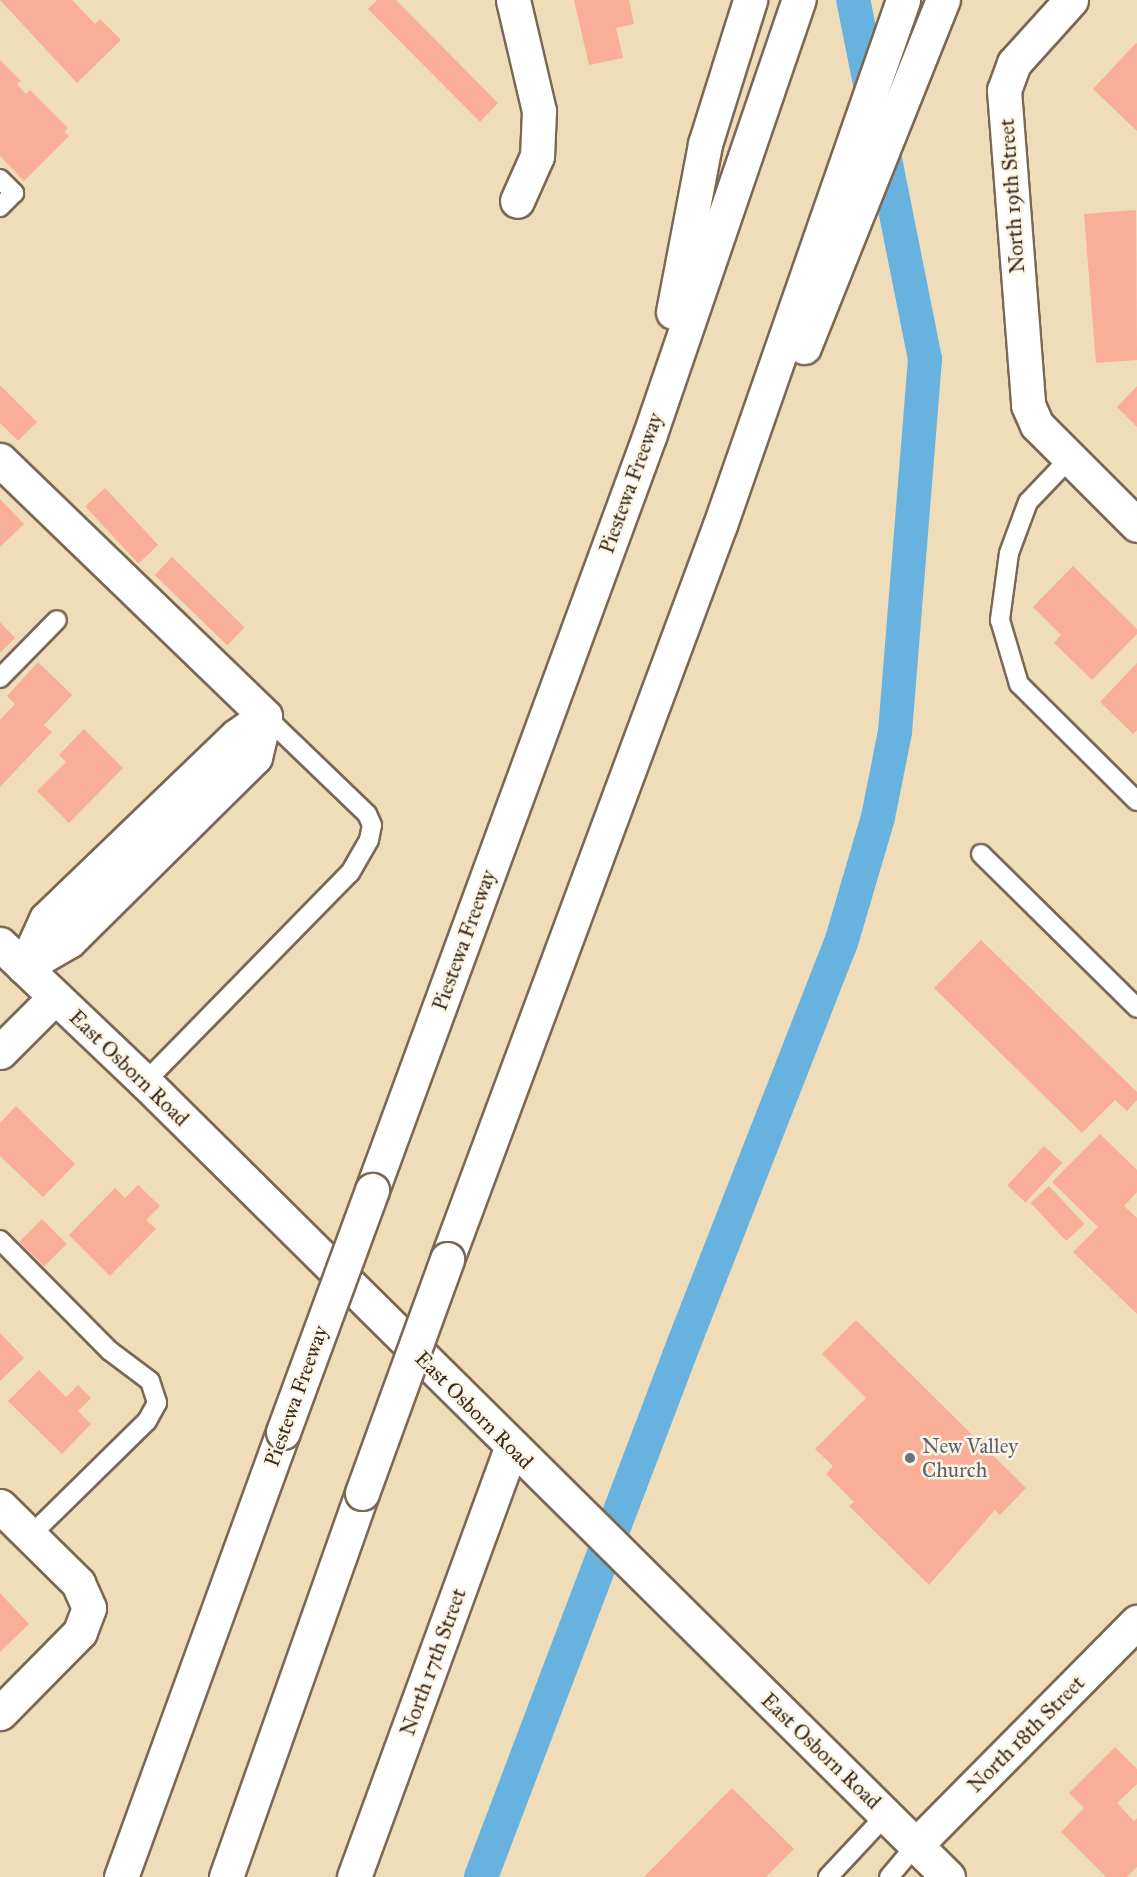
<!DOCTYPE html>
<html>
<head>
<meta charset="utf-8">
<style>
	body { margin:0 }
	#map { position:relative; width:1137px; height:1877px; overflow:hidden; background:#efdcb9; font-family:"IM FELL Great Primer",serif }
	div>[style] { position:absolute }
	.canal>* { height:34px; margin:-17px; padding:0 17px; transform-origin:17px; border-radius:17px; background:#68b2e0 }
	.building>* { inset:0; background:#f9ae97; transform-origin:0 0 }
	.roads { filter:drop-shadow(2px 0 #7a6854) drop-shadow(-2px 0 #7a6854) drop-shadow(0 2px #7a6854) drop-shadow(0 -2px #7a6854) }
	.lane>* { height:18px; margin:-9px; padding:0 9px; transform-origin:9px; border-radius:9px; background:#fff }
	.street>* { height:33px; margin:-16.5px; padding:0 16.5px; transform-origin:16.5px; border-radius:16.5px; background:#fff }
	.secondary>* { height:33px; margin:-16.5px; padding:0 16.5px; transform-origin:16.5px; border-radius:16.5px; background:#fff }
	.highway>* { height:33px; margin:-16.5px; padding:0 16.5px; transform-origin:16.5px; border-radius:16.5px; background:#fff }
	.bridges { filter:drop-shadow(2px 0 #7a6854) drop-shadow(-2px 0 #7a6854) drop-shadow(0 2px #7a6854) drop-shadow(0 -2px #7a6854) }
	.highway-bridge>* { height:33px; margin:-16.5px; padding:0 16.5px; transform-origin:16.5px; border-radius:16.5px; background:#fff }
	.dots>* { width:16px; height:16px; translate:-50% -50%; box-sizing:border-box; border:3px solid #fcf5e5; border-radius:50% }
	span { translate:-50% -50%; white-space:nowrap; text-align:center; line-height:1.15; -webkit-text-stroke:5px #fcf5e5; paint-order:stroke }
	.street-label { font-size:21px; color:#3b2a1e }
	.worship-label { font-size:21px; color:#5b616d }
	.left { translate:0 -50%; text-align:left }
</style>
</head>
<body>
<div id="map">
	<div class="canal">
		<div style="left:481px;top:1877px;width:571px;rotate:-69.19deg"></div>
		<div style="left:684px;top:1343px;width:430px;rotate:-68.6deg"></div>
		<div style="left:841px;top:943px;width:131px;rotate:-73.6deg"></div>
		<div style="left:878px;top:817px;width:87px;rotate:-78.7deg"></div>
		<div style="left:895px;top:732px;width:374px;rotate:-85.4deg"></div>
		<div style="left:925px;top:359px;width:366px;rotate:-101.3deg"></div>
	</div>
	<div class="building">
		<div style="clip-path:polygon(0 0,72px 0,95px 24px,100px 19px,121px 40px,77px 83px)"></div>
		<div style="clip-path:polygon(377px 0,396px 0,498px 103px,480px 122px,368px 9px)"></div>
		<div style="clip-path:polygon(574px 0,629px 0,634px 24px,616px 28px,623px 58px,589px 65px)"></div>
		<div style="clip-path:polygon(1136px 43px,1137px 44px,1137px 131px,1093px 89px)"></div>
		<div style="clip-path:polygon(0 60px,21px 81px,17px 84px,26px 94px,30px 90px,68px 128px,64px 132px,69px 136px,24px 181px,0 156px)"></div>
		<div style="clip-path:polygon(1136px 210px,1137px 360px,1096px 363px,1084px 214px)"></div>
		<div style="clip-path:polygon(0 385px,37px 422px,18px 441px,0 423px)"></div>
		<div style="clip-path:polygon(1137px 386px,1137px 427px,1117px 407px)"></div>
		<div style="left:105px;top:488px;width:78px;height:27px;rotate:47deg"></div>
		<div style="clip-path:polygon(0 499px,24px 524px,0 547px)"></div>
		<div style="left:172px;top:557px;width:101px;height:25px;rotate:44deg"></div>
		<div style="clip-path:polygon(1073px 566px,1137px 629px,1137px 634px,1092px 680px,1054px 643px,1061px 635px,1033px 607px)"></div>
		<div style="clip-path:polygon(0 622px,15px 638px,0 653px)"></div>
		<div style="clip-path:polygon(38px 662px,72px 695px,44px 725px,52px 732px,0 787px,0 720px,15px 704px,7px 696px)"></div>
		<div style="clip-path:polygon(1137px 663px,1137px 730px,1133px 734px,1100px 702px)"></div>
		<div style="clip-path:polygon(84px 729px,123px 768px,69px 823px,37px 791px,66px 762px,59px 755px)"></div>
		<div style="clip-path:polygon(981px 940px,1137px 1092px,1137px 1100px,1127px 1111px,1115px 1100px,1082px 1133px,934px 988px)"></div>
		<div style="clip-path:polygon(16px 1106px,75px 1164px,43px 1197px,0 1156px,0 1123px)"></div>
		<div style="clip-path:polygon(1100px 1134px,1137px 1170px,1137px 1192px,1124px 1206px,1137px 1218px,1137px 1314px,1073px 1252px,1098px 1227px,1052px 1182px)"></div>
		<div style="left:1044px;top:1146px;width:25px;height:54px;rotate:43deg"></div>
		<div style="clip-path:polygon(138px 1185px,160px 1206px,146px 1220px,156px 1229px,110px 1276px,69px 1235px,115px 1188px,125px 1198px)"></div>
		<div style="left:1049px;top:1186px;width:52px;height:25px;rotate:47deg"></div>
		<div style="left:42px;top:1219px;width:35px;height:32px;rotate:45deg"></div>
		<div style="clip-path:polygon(856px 1320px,1026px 1488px,1000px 1515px,995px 1510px,929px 1585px,849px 1506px,854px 1502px,826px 1474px,833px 1466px,815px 1449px,866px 1398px,822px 1354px)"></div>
		<div style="clip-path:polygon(0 1333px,24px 1358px,0 1381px)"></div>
		<div style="clip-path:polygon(39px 1370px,66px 1397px,78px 1385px,91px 1398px,78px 1411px,91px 1424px,62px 1454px,8px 1401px)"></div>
		<div style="clip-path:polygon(0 1593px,29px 1624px,0 1652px)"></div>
		<div style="clip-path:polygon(1115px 1747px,1137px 1769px,1137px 1784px,1117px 1803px,1134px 1821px,1137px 1818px,1137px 1867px,1127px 1877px,1106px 1877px,1061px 1832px,1084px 1808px,1069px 1793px)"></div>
		<div style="clip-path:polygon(732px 1788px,794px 1849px,766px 1877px,644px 1877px)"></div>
	</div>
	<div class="roads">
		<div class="lane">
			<div style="left:0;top:179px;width:20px;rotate:45deg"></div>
			<div style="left:14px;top:193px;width:20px;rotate:135deg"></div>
			<div style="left:1069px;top:459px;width:59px;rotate:133.6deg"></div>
			<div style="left:1028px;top:502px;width:54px;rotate:110.4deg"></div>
			<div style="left:1009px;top:553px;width:68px;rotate:97.7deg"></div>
			<div style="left:1000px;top:620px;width:67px;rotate:73.5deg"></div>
			<div style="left:1019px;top:684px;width:166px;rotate:44.8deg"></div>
			<div style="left:0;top:678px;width:81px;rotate:-45.5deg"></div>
			<div style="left:981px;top:854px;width:219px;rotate:44.6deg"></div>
			<div style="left:145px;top:1082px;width:293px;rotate:-45.6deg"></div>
			<div style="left:350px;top:873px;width:38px;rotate:-60deg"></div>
			<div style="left:369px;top:840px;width:15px;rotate:-79deg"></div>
			<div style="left:372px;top:825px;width:12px;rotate:-114deg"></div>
			<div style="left:367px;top:814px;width:141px;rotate:-136.1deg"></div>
			<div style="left:0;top:1240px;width:156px;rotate:45.3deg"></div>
			<div style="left:110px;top:1351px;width:50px;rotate:36.9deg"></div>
			<div style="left:150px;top:1381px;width:23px;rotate:72deg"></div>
			<div style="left:157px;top:1403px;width:21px;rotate:119deg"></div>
			<div style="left:147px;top:1421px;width:164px;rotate:135.5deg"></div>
			<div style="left:828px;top:1877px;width:85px;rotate:-46.9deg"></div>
			<div style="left:889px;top:1877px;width:42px;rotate:-49.8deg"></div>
		</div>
		<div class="street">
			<div style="left:513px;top:0;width:114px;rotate:76.8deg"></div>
			<div style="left:539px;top:111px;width:45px;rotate:92.5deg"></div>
			<div style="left:537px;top:156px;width:49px;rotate:114deg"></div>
			<div style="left:1071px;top:0;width:85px;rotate:132.1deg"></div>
			<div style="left:1014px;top:63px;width:29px;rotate:110deg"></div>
			<div style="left:1004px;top:90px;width:316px;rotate:85.6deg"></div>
			<div style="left:1028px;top:405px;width:22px;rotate:66deg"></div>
			<div style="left:1037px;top:425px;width:141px;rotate:45deg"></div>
			<div style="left:0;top:460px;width:368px;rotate:44deg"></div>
			<div style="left:24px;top:967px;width:52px;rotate:-30deg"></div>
			<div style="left:69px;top:941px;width:262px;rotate:-44.7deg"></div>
			<div style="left:255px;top:757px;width:42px;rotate:-76.3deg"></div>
			<div style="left:24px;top:967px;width:53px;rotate:-65.4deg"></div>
			<div style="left:46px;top:919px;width:264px;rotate:-43.9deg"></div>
			<div style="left:236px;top:736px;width:35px;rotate:-35deg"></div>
			<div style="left:0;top:1052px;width:78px;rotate:-45deg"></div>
			<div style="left:0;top:1506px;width:110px;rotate:44.6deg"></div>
			<div style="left:78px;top:1583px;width:27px;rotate:66deg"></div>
			<div style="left:89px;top:1608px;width:26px;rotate:111deg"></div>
			<div style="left:80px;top:1632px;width:114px;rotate:134.6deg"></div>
			<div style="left:354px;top:1877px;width:459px;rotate:-69.9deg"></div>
		</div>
		<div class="secondary">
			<div style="left:0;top:944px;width:200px;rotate:43.6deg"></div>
			<div style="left:145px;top:1082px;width:1130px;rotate:44.71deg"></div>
			<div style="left:916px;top:1845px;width:314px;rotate:-45.3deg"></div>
		</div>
		<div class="highway">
			<div style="left:673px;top:312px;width:171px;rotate:-79.2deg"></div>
			<div style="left:705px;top:144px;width:151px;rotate:-72.6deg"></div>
			<div style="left:804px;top:347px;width:374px;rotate:-68.2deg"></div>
			<div style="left:372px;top:1190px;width:805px;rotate:-69.81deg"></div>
			<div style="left:650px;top:434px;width:459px;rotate:-71.1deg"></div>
			<div style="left:447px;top:1259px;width:783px;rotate:-69.6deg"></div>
			<div style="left:720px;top:525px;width:556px;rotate:-70.78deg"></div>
			<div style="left:121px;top:1877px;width:474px;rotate:-70deg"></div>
			<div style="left:226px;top:1877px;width:407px;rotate:-70.5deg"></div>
		</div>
	</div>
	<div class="bridges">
		<div class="highway-bridge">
			<div style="left:283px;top:1432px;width:258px;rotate:-69.8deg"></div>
			<div style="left:362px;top:1493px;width:249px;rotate:-70deg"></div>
		</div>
	</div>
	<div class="dots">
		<div style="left:910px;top:1458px;background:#6b7280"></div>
	</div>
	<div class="street-label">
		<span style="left:1012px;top:196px;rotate:-94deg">North 19th Street</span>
		<span style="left:631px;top:483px;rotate:-70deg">Piestewa Freeway</span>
		<span style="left:464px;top:940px;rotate:-70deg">Piestewa Freeway</span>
		<span style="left:129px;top:1068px;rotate:44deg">East Osborn Road</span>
		<span style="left:296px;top:1396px;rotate:-70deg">Piestewa Freeway</span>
		<span style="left:474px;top:1410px;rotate:45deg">East Osborn Road</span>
		<span style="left:433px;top:1662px;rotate:-70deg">North 17th Street</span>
		<span style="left:1026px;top:1734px;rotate:-45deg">North 18th Street</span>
		<span style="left:821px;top:1751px;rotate:44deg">East Osborn Road</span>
	</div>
	<div class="worship-label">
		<span class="left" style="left:922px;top:1458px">New Valley<br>Church</span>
	</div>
</div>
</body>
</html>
